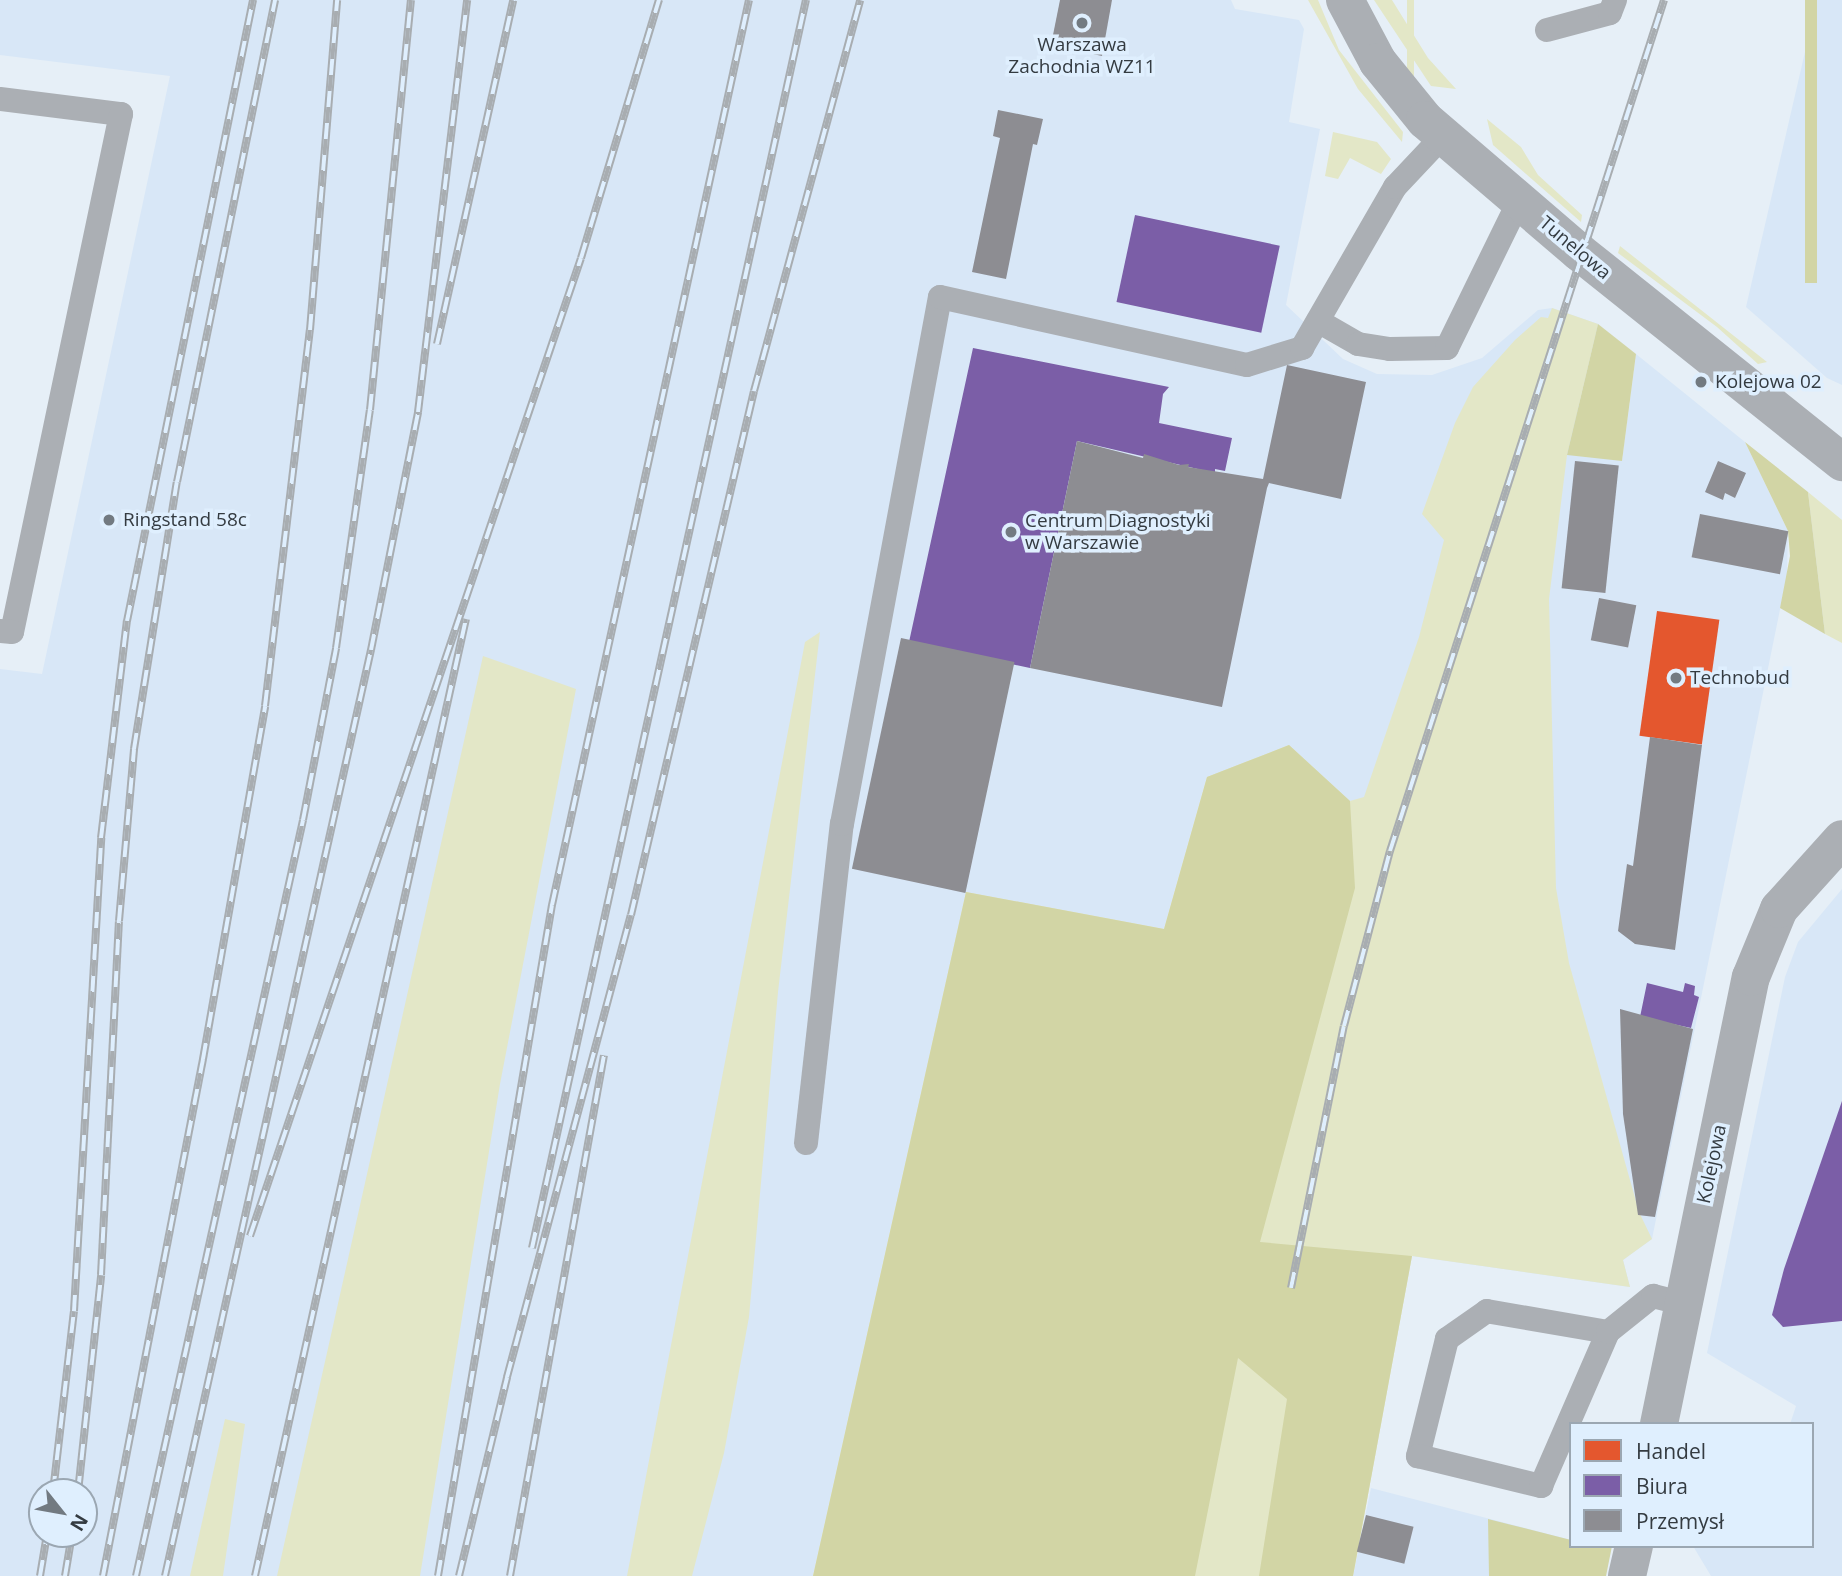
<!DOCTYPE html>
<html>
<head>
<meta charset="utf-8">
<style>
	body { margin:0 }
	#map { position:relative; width:1842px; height:1576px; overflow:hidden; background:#e6eff7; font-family:"Open Sans",sans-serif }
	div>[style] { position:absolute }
	.built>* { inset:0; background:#d8e7f7 }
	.green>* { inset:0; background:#e3e7c7; transform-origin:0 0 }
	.forest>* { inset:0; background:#d2d5a5; transform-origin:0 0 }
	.shops>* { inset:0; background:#e4572e; transform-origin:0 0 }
	.offices>* { inset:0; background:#7b5ea7; transform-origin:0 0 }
	.industry>* { inset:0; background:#8d8d92; transform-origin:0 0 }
	.lane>* { height:24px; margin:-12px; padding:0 12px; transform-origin:12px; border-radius:12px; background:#abafb4 }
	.street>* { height:38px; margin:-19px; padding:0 19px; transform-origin:19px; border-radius:19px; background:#abafb4 }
	.rail>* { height:8px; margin-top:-4px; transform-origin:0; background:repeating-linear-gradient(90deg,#dfeffe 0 16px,#a8adb1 0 32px); box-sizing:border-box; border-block:2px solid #a8adb1 }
	.dots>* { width:19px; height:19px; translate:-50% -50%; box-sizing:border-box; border:4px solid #dfeffe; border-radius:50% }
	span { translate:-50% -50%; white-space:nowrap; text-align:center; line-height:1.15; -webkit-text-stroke:7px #dfeffe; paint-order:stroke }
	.poi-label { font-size:19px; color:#343b41 }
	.left { translate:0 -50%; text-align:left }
	.street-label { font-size:19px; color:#343b41 }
	.legend { position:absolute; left:1569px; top:1422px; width:245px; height:126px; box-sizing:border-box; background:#dfeffe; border:2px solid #9ba7b2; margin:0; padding:9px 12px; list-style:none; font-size:21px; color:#343b41 }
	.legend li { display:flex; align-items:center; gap:14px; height:35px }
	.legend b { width:35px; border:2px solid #9ba7b2 }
	.north { position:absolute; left:28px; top:1478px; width:70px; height:70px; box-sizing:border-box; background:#dfeffe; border:2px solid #9ba7b2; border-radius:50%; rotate:121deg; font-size:19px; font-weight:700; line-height:28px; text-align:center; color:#343b41 }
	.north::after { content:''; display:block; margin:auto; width:24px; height:32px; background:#727a81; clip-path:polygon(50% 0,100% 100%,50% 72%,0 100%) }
</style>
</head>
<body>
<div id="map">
	<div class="built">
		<div style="clip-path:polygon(evenodd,0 0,1231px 0,1235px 9px,1299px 20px,1304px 29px,1289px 122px,1320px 129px,1286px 305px,1343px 359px,1377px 374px,1432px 375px,1482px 358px,1538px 310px,1552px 308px,1598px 324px,1578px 405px,1622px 461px,1636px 354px,1745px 442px,1788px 531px,1787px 575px,1652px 1239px,1623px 1260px,1630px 1287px,1412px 1256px,1207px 777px,1164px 929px,966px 893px,813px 1576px,0 1576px,0 669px,42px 674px,170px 76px,0 55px,0 0,42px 1492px,84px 1492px,84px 1534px,42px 1534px,42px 1492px)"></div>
		<div style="clip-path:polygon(1817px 0,1842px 0,1842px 385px,1827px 378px,1746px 307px)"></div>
		<div style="clip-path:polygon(1842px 889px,1842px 1576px,1711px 1576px,1693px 1546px,1812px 1546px,1812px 1424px,1790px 1424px,1796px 1406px,1707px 1353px,1785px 977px,1798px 942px)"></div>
		<div style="clip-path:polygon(1371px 1488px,1571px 1540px,1571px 1546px,1593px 1546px,1594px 1576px,1353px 1576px)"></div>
	</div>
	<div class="green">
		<div style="clip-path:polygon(1308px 0,1318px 0,1339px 50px,1403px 132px,1402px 142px,1358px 89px)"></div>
		<div style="clip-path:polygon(1374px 0,1392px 0,1428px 58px,1456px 89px,1431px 86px)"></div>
		<div style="left:1407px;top:0;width:7px;height:104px"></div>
		<div style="clip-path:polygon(1487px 119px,1521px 147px,1538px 175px,1582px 215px,1581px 222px,1493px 145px)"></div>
		<div style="clip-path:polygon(1333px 132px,1377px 142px,1391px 159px,1381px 174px,1350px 158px,1338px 179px,1325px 176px)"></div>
		<div style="clip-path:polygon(1620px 246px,1767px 362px,1758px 364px,1717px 327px,1618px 253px)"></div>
		<div style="clip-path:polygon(1552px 308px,1598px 324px,1567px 455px,1549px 599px,1556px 888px,1569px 963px,1639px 1212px,1652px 1239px,1623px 1260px,1630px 1287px,1412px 1256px,1353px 1576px,813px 1576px,966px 892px,1164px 929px,1207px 777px,1289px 745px,1350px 801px,1364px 797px,1419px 637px,1444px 540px,1422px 514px,1455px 423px,1473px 387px,1515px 340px,1541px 317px,1548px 318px)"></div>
		<div style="clip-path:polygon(1808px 492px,1842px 520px,1842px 643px,1825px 634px)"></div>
		<div style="clip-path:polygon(820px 632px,778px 992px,749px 1317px,724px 1453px,692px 1576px,627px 1576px,805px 642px)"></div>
		<div style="clip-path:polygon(483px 656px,576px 689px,500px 1084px,420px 1576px,277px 1576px)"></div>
		<div style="clip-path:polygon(225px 1419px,245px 1424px,223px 1576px,190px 1576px)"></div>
	</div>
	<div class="forest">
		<div style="left:1805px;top:0;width:12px;height:283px"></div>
		<div style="clip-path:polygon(1598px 324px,1636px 354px,1622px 461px,1567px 455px)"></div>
		<div style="clip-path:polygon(1745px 442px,1808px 492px,1825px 634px,1780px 608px,1790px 556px,1788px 531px)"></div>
		<div style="clip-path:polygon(1289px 745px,1350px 801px,1355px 888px,1260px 1242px,1412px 1256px,1353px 1576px,1259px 1576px,1287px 1399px,1238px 1358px,1195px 1576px,813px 1576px,966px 892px,1164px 929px,1207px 777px)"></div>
		<div style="clip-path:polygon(1488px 1519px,1571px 1540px,1571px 1546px,1612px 1546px,1606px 1576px,1489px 1576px)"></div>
	</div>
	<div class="shops">
		<div style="left:1657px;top:611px;width:63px;height:126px;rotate:8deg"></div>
	</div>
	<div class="offices">
		<div style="left:1135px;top:215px;width:148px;height:89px;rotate:12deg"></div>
		<div style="clip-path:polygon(973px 348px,1169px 387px,1163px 394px,1159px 423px,1232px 438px,1225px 471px,1215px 469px,1215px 473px,1077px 441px,1030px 668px,909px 642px)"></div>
		<div style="clip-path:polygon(1647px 983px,1683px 992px,1685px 983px,1695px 986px,1694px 995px,1699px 997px,1691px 1028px,1640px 1017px)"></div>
		<div style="clip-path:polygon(1842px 1101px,1842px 1321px,1783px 1327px,1772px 1315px,1784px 1269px)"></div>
	</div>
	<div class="industry">
		<div style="clip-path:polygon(1060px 0,1112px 0,1102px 56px,1051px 45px)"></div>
		<div style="clip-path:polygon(998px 110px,1043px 119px,1037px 145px,1033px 144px,1006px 279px,972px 272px,1000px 138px,993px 136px)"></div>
		<div style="clip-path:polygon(1287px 365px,1366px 382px,1341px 499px,1269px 483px,1267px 488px,1222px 707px,1030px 668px,1077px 441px,1143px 458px,1144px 454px,1179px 465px,1189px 464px,1188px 467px,1263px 479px)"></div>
		<div style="left:1575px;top:461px;width:44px;height:128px;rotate:6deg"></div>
		<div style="clip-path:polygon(1718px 461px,1746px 473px,1735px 498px,1725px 493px,1723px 500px,1705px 492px)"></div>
		<div style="left:1700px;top:514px;width:90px;height:44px;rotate:11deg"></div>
		<div style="left:1599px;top:598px;width:38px;height:43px;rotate:11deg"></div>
		<div style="left:901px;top:638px;width:116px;height:236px;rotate:12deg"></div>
		<div style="clip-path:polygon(1650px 737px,1702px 745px,1675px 950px,1635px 944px,1618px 931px,1627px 864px,1633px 866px)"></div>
		<div style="clip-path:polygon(1620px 1009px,1693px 1029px,1655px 1217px,1638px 1215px,1623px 1114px)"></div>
		<div style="left:1366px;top:1515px;width:49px;height:38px;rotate:14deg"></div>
	</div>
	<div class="lane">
		<div style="left:1547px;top:30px;width:65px;rotate:-15.1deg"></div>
		<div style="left:1610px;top:13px;width:14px;rotate:-69deg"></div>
		<div style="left:0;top:99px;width:122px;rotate:7.1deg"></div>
		<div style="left:121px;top:114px;width:529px;rotate:101.88deg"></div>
		<div style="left:12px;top:632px;width:12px;rotate:-175deg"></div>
		<div style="left:1318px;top:321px;width:46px;rotate:29.9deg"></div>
		<div style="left:1358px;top:344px;width:32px;rotate:9deg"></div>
		<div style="left:1390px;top:349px;width:57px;rotate:-1deg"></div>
		<div style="left:1447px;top:348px;width:164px;rotate:-63.9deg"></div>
		<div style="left:806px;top:1143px;width:321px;rotate:-83.6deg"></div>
		<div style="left:842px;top:824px;width:536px;rotate:-79.47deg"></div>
		<div style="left:940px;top:297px;width:314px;rotate:12.5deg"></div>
		<div style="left:1247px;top:365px;width:58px;rotate:-17.2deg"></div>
		<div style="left:1302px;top:348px;width:186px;rotate:-60deg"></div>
		<div style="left:1395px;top:187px;width:70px;rotate:-46.7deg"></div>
		<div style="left:1608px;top:1332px;width:123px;rotate:-170.2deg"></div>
		<div style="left:1487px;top:1311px;width:49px;rotate:145deg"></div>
		<div style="left:1447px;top:1339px;width:121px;rotate:103.9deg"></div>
		<div style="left:1418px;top:1456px;width:127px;rotate:13.7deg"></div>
		<div style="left:1541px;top:1486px;width:168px;rotate:-66.5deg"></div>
		<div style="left:1608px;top:1332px;width:58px;rotate:-38.7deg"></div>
		<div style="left:1653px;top:1296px;width:32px;rotate:14deg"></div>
	</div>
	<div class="street">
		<div style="left:1345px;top:0;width:70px;rotate:62deg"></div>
		<div style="left:1378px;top:62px;width:75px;rotate:51deg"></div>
		<div style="left:1425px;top:120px;width:203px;rotate:40.6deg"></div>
		<div style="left:1579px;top:252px;width:337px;rotate:38.6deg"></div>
		<div style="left:1659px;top:1424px;width:456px;rotate:-78.4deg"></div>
		<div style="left:1751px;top:977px;width:74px;rotate:-67.6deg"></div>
		<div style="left:1779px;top:909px;width:94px;rotate:-48deg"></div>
		<div style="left:1627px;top:1576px;width:31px;rotate:-77deg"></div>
	</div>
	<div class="rail">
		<div style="left:437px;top:344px;width:352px;rotate:-77.5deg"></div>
		<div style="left:250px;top:1236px;width:1032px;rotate:-71.3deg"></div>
		<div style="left:581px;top:258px;width:270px;rotate:-73.2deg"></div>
		<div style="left:532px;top:1248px;width:1278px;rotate:-77.62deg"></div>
		<div style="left:1291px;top:1288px;width:267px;rotate:-78.6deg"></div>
		<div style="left:1344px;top:1026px;width:181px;rotate:-75.3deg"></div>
		<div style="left:1390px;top:851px;width:894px;rotate:-72.15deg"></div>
		<div style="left:53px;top:1492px;width:182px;rotate:-83.4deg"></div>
		<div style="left:74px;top:1311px;width:474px;rotate:-86.7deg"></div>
		<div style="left:101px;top:838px;width:219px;rotate:-83.2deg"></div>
		<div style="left:127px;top:621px;width:634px;rotate:-78.53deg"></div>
		<div style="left:78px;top:1492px;width:218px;rotate:-83.9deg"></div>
		<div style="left:101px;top:1275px;width:354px;rotate:-87.1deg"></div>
		<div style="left:119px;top:921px;width:173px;rotate:-85deg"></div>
		<div style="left:134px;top:749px;width:270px;rotate:-80.9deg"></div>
		<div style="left:177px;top:482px;width:492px;rotate:-78.5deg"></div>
		<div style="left:40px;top:1576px;width:43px;rotate:-80.5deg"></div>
		<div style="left:65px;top:1576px;width:43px;rotate:-80.5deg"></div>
		<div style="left:103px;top:1576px;width:527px;rotate:-79.05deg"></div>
		<div style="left:203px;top:1059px;width:358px;rotate:-80deg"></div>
		<div style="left:265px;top:706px;width:379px;rotate:-83.2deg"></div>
		<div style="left:310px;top:330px;width:331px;rotate:-85.3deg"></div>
		<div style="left:136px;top:1576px;width:774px;rotate:-77.54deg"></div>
		<div style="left:303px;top:820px;width:175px;rotate:-79.1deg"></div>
		<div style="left:336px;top:648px;width:240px;rotate:-81.9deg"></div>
		<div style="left:370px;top:410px;width:412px;rotate:-84.3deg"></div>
		<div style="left:165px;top:1576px;width:949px;rotate:-77.46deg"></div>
		<div style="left:371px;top:650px;width:243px;rotate:-78.8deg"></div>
		<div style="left:418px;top:412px;width:415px;rotate:-83.2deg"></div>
		<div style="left:255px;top:1576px;width:980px;rotate:-77.57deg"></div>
		<div style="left:438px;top:1576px;width:681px;rotate:-80.36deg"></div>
		<div style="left:552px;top:905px;width:926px;rotate:-77.72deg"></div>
		<div style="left:459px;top:1576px;width:205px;rotate:-76.4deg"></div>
		<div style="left:507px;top:1377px;width:478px;rotate:-75deg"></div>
		<div style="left:631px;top:915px;width:538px;rotate:-76.79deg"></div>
		<div style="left:754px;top:391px;width:405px;rotate:-74.8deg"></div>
		<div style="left:510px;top:1576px;width:529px;rotate:-79.77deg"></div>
	</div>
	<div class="dots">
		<div style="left:1082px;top:23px;background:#727a81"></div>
		<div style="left:1701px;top:382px;background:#727a81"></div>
		<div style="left:109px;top:520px;background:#727a81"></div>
		<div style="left:1011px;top:532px;background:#727a81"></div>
		<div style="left:1676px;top:678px;background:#727a81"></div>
	</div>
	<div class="poi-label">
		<span style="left:1082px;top:56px">Warszawa<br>Zachodnia WZ11</span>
		<span class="left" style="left:1715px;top:382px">Kolejowa 02</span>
		<span class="left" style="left:123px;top:520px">Ringstand 58c</span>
		<span class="left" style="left:1025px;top:532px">Centrum Diagnostyki<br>w Warszawie</span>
		<span class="left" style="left:1690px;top:678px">Technobud</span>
	</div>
	<div class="street-label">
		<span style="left:1575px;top:248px;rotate:40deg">Tunelowa</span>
		<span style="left:1712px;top:1164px;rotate:-78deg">Kolejowa</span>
	</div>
	<ul class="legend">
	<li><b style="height:19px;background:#e4572e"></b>Handel</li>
	<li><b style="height:19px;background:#7b5ea7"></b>Biura</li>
	<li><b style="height:19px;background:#8d8d92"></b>Przemysł</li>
	</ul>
	<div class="north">N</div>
</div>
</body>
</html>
